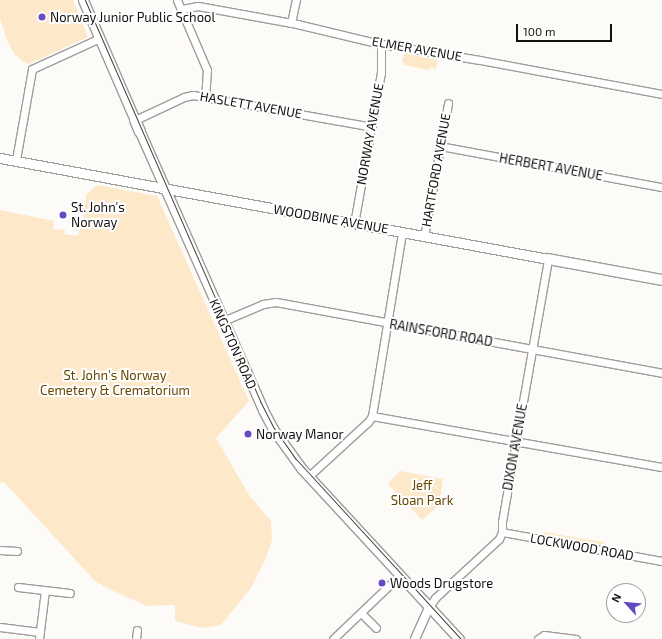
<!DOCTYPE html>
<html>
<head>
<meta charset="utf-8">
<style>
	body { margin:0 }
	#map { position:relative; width:662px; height:639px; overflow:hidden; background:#fdfbf7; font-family:"Exo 2",sans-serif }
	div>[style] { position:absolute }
	.green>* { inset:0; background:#fde9c9 }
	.roads { filter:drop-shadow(1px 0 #9f9d9a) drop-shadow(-1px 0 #9f9d9a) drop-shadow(0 1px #9f9d9a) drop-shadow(0 -1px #9f9d9a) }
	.minor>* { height:7px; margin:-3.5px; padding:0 3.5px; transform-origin:3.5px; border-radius:3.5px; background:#fff }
	.tertiary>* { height:8px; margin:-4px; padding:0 4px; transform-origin:4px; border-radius:4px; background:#fff }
	.secondary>* { height:9px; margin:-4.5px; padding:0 4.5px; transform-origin:4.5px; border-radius:4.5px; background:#fff }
	.primary>* { height:10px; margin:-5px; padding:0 5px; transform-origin:5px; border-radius:5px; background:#fff }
	.tram>* { height:1px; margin:-0.5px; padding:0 0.5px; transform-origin:0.5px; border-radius:0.5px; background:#403f3d }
	.dots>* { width:11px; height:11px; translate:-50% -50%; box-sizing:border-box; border:2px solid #fff; border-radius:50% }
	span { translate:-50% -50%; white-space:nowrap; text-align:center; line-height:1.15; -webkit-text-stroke:4px #fff; paint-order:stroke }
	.poi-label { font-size:13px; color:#131211 }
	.left { translate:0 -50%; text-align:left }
	.street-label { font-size:13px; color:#131211 }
	.park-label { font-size:13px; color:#664700 }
	.north { position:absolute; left:606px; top:583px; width:40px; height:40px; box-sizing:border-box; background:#fff; border:1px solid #a1a0a0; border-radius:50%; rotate:297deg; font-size:11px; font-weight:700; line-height:16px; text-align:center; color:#131211 }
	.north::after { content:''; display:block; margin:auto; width:14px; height:18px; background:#6749c2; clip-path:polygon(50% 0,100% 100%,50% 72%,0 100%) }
	.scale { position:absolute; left:516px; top:24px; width:96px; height:18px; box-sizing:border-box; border:2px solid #131211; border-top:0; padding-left:5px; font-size:12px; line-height:14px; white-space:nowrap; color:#131211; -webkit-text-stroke:3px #fff; paint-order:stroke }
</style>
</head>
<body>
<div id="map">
	<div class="green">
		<div style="clip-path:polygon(0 0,73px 0,88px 37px,29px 64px,24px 62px,15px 55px,8px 42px,0 19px)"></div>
		<div style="clip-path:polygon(404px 53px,438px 60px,436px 69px,430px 68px,429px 70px,404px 65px,405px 63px,402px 63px)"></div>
		<div style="clip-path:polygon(97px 185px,157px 196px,249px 401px,216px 438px,249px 495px,271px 521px,272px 540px,266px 558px,251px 588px,221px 625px,202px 628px,175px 621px,175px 605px,147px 606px,105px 587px,94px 580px,5px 483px,0 482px,0 210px,54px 221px,53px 229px,65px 230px,64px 234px,77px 236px,83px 224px,86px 195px)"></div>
		<div style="clip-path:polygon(400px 471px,443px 479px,439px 505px,422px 520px,388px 484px)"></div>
		<div style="clip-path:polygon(544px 532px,572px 537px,604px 542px,603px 546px,544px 535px)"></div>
	</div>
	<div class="roads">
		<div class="minor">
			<div style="left:177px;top:0;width:76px;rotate:66.8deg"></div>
			<div style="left:207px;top:70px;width:26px;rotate:94deg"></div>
			<div style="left:182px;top:9px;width:16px;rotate:-11deg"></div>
			<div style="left:198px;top:6px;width:101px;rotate:10.3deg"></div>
			<div style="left:297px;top:24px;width:81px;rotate:13.5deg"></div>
			<div style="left:376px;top:43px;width:105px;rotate:9.3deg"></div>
			<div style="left:480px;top:60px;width:185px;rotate:10.6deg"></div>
			<div style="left:291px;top:23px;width:24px;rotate:-78deg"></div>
			<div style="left:135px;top:120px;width:54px;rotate:-25.1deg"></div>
			<div style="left:184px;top:97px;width:9px;rotate:-13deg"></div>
			<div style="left:193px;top:95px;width:182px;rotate:10.1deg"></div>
			<div style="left:440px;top:146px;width:226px;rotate:10.5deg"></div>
			<div style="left:16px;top:160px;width:92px;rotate:-80deg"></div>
			<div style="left:32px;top:69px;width:75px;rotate:-24.5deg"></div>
			<div style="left:354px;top:224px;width:153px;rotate:-79.9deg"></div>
			<div style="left:381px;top:73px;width:29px;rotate:-90deg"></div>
			<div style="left:424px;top:237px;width:136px;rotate:-79.8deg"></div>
			<div style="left:223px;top:321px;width:43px;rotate:-23deg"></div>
			<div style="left:263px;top:304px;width:13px;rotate:-9deg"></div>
			<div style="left:276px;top:302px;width:392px;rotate:10.4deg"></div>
			<div style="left:372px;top:416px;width:294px;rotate:10deg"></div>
			<div style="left:309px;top:476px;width:80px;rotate:-42.5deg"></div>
			<div style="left:368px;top:422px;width:7px;rotate:-56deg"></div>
			<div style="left:372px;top:416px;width:185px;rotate:-80.7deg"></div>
			<div style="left:502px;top:532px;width:163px;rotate:10.3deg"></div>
			<div style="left:0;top:550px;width:17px;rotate:3deg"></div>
			<div style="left:18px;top:587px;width:52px;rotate:6.6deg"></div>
			<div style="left:429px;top:607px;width:11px;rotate:-56deg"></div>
			<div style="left:435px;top:598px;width:87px;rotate:-42.7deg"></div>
			<div style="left:499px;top:539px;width:8px;rotate:-67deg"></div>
			<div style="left:502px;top:532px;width:10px;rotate:-90deg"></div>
			<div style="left:502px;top:522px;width:82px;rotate:-80.2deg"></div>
			<div style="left:516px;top:441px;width:185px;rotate:-80deg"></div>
			<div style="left:361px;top:613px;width:21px;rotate:45deg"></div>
			<div style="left:0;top:627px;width:40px;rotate:7.1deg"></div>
			<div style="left:39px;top:639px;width:49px;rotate:-83deg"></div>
			<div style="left:136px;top:639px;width:9px;rotate:-84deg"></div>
			<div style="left:333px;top:639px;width:93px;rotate:-43.7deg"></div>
			<div style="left:538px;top:639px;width:7px;rotate:-34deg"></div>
			<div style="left:544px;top:635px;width:32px;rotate:7deg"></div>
		</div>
		<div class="tertiary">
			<div style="left:415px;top:639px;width:35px;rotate:-66deg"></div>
		</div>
		<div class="secondary">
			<div style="left:83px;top:0;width:131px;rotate:66.6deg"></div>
			<div style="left:140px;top:132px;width:304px;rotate:66.1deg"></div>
			<div style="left:263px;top:410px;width:21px;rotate:62deg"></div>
			<div style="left:273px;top:429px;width:49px;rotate:54.1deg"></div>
			<div style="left:302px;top:469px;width:231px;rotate:47.3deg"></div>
			<div style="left:0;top:158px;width:557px;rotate:10.44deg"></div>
		</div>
		<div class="primary">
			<div style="left:135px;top:120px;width:13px;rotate:67deg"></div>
			<div style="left:548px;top:259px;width:116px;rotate:10.4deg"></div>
		</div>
	</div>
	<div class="tram">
		<div style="left:85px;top:0;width:438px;rotate:66.4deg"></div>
		<div style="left:260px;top:401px;width:30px;rotate:63deg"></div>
		<div style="left:274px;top:428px;width:38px;rotate:55deg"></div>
		<div style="left:296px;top:459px;width:244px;rotate:47.5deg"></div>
	</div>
	<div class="dots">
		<div style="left:42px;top:17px;background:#6749c2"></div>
		<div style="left:63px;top:215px;background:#6749c2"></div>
		<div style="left:248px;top:434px;background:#6749c2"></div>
		<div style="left:382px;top:583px;background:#6749c2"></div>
	</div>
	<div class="poi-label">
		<span class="left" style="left:50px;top:17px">Norway Junior Public School</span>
		<span class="left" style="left:71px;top:215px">St. John's<br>Norway</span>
		<span class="left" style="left:256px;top:434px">Norway Manor</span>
		<span class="left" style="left:390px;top:583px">Woods Drugstore</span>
	</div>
	<div class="street-label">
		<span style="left:417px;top:49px;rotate:10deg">ELMER AVENUE</span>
		<span style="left:251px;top:105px;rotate:10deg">HASLETT AVENUE</span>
		<span style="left:370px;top:134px;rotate:-80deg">NORWAY AVENUE</span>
		<span style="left:551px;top:167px;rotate:10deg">HERBERT AVENUE</span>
		<span style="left:436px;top:170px;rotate:-80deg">HARTFORD AVENUE</span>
		<span style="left:331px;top:219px;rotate:10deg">WOODBINE AVENUE</span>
		<span style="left:441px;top:333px;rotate:10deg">RAINSFORD ROAD</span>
		<span style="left:233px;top:344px;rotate:66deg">KINGSTON ROAD</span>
		<span style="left:515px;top:447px;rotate:-80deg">DIXON AVENUE</span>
		<span style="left:582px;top:547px;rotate:10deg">LOCKWOOD ROAD</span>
	</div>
	<div class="park-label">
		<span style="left:115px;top:383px">St. John's Norway<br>Cemetery &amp; Crematorium</span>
		<span style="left:422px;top:493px">Jeff<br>Sloan Park</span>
	</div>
	<div class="north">N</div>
	<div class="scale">100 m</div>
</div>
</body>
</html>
